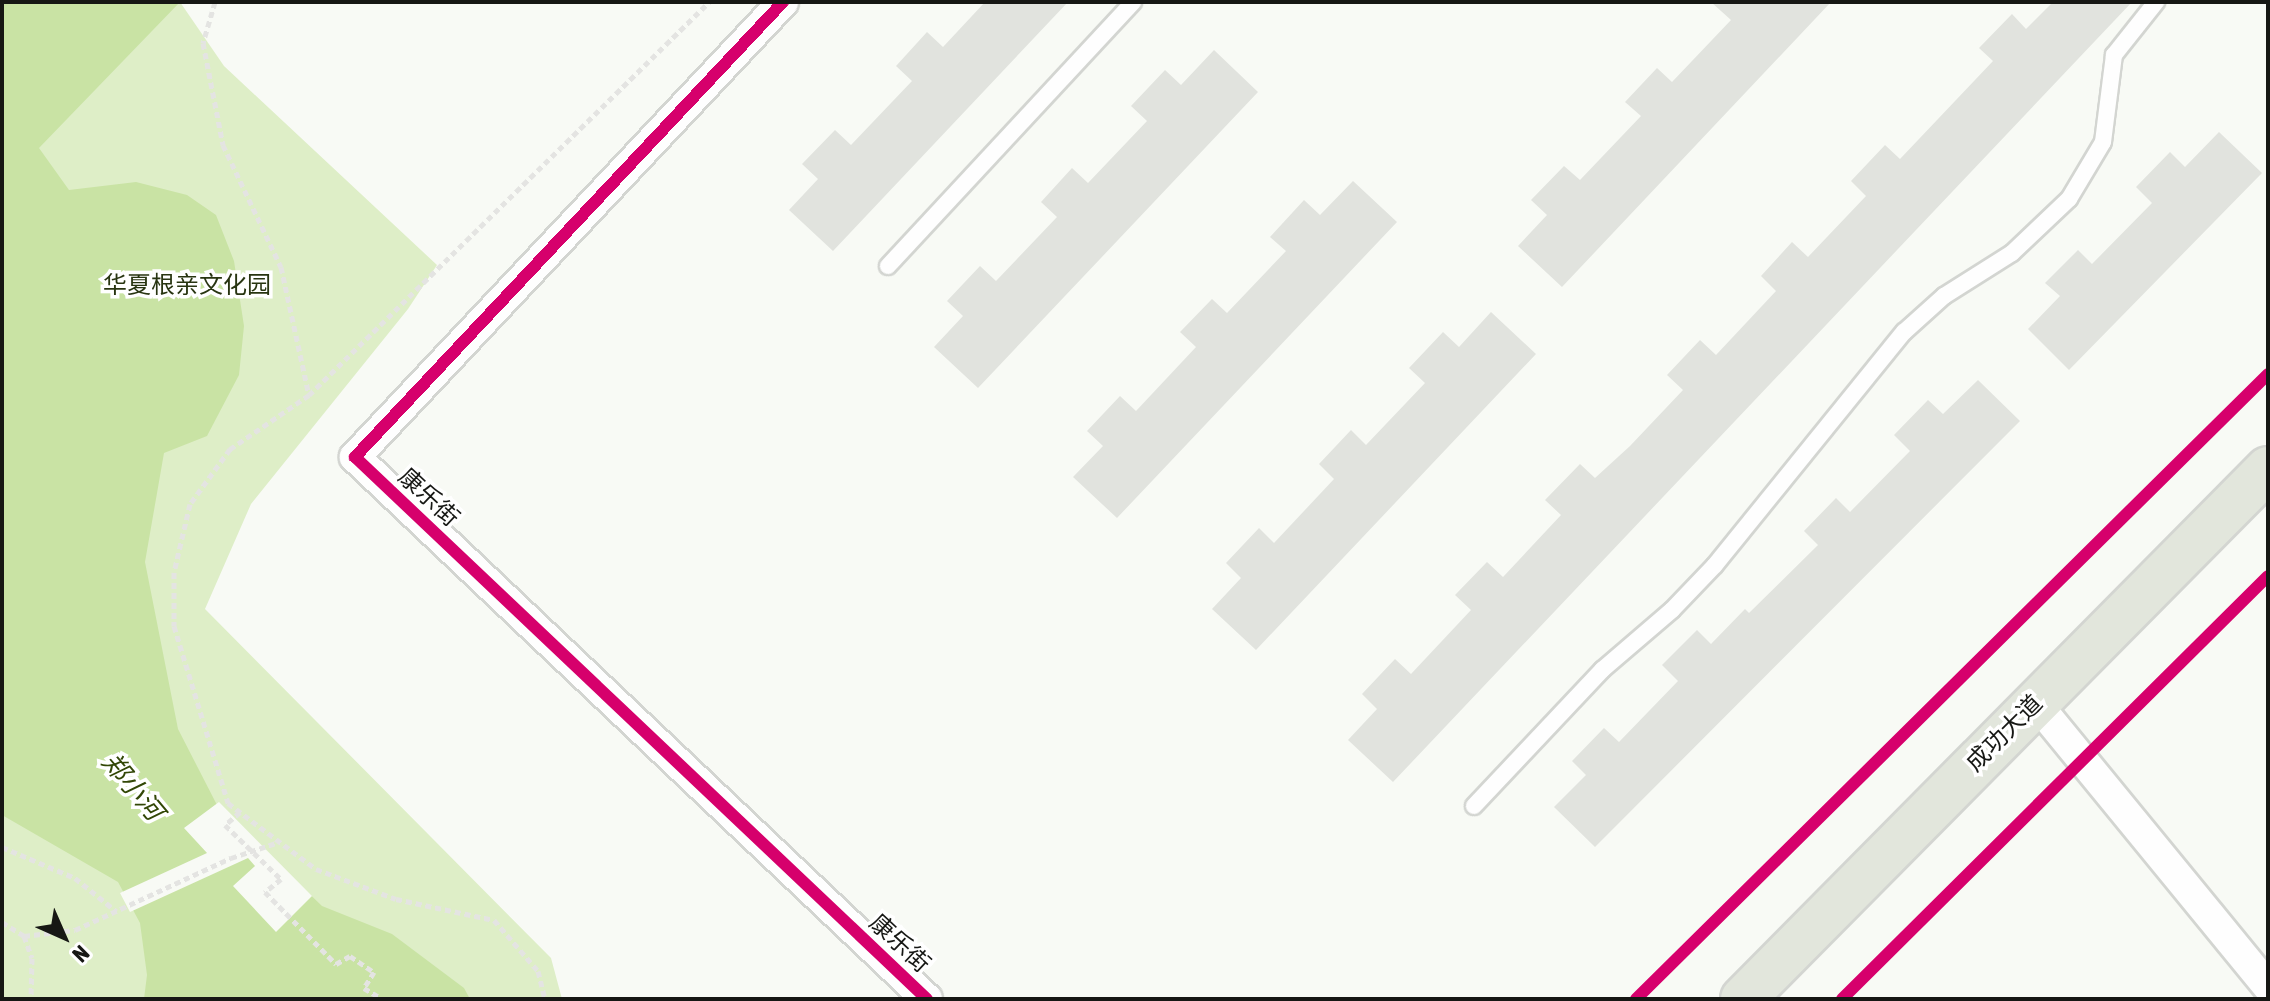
<!DOCTYPE html>
<html>
<head>
<meta charset="utf-8">
<style>
	body { margin:0 }
	#map { position:relative; width:2270px; height:1001px; overflow:hidden; background:#f8faf5; font-family:"Asap Condensed","Noto Sans SC",sans-serif }
	div>[style] { position:absolute }
	.green>* { inset:0; background:#deeec7 }
	.water>* { inset:0; background:#c9e3a4 }
	.pier>* { inset:0; background:#f8faf5 }
	.building>* { inset:0; background:#e1e3de }
	.path>* { height:5px; margin-top:-2.5px; transform-origin:0; background:repeating-linear-gradient(90deg,#e4e4e2 0 6px,transparent 0 10px) }
	.roads { filter:drop-shadow(2px 0 #d3d5d1) drop-shadow(-2px 0 #d3d5d1) drop-shadow(0 2px #d3d5d1) drop-shadow(0 -2px #d3d5d1) }
	.service>* { height:16px; margin:-8px; padding:0 8px; transform-origin:8px; border-radius:8px; background:#fefefe }
	.minor>* { height:30px; margin:-15px; padding:0 15px; transform-origin:15px; border-radius:15px; background:#fefefe }
	.primary>* { height:44px; margin:-22px; padding:0 22px; transform-origin:22px; border-radius:22px; background:#e2e6dc }
	.cycleway>* { height:12px; margin:-6px; padding:0 6px; transform-origin:6px; border-radius:6px; background:#d6006c }
	span { translate:-50% -50%; white-space:nowrap; text-align:center; line-height:1.15; -webkit-text-stroke:7px #fff; paint-order:stroke }
	.park-label { font-size:24px; color:#283511 }
	.street-label { font-size:24px; color:#161714 }
	.water-label { font-size:26px; color:#324706; font-style:italic }
	.frame { position:absolute; inset:0; border:4px solid #161714; pointer-events:none }
	.north { position:absolute; left:24px; top:897px; width:80px; height:80px; -webkit-text-stroke:6px #fff; paint-order:stroke; rotate:135deg; font-size:22px; font-weight:700; line-height:32px; text-align:center; color:#161714 }
	.north::after { content:''; display:block; margin:auto; width:28px; height:36px; background:#161714; clip-path:polygon(50% 0,100% 100%,50% 72%,0 100%) }
</style>
</head>
<body>
<div id="map">
	<div class="green">
		<div style="clip-path:polygon(2px 2px,180px 2px,224px 66px,437px 265px,408px 309px,251px 504px,205px 609px,551px 958px,562px 999px,2px 999px)"></div>
	</div>
	<div class="water">
		<div style="clip-path:polygon(2px 2px,180px 2px,39px 148px,69px 190px,136px 182px,187px 195px,216px 215px,234px 261px,244px 326px,239px 375px,207px 436px,164px 453px,145px 562px,178px 729px,217px 805px,322px 906px,392px 934px,464px 988px,470px 999px,144px 999px,147px 975px,140px 923px,118px 882px,2px 815px)"></div>
	</div>
	<div class="pier">
		<div style="clip-path:polygon(219px 802px,312px 896px,276px 932px,233px 886px,255px 866px,248px 858px,130px 912px,120px 893px,207px 853px,184px 828px)"></div>
	</div>
	<div class="building">
		<div style="clip-path:polygon(985px 2px,1068px 2px,833px 251px,789px 210px,818px 179px,802px 164px,835px 130px,851px 145px,912px 81px,896px 66px,927px 32px,943px 47px)"></div>
		<div style="clip-path:polygon(1711px 2px,1831px 2px,1562px 287px,1518px 246px,1547px 215px,1531px 200px,1564px 166px,1580px 180px,1641px 116px,1625px 102px,1657px 68px,1672px 82px,1731px 20px)"></div>
		<div style="clip-path:polygon(2053px 2px,2132px 2px,1393px 782px,1348px 740px,1377px 709px,1362px 694px,1395px 659px,1411px 674px,1471px 610px,1455px 595px,1487px 562px,1503px 577px,1561px 515px,1545px 500px,1580px 464px,1595px 478px,1630px 446px,1683px 390px,1667px 375px,1700px 340px,1716px 355px,1776px 291px,1761px 276px,1792px 242px,1808px 257px,1866px 196px,1851px 181px,1885px 145px,1900px 159px,1993px 61px,1979px 48px,2012px 14px,2026px 29px)"></div>
		<div style="clip-path:polygon(1214px 50px,1258px 92px,978px 388px,934px 347px,963px 316px,947px 301px,980px 266px,996px 281px,1057px 217px,1041px 202px,1072px 168px,1088px 183px,1147px 121px,1131px 106px,1165px 70px,1181px 85px)"></div>
		<div style="clip-path:polygon(2219px 132px,2262px 173px,2069px 370px,2028px 329px,2060px 296px,2045px 283px,2078px 250px,2092px 264px,2152px 203px,2136px 187px,2170px 152px,2185px 167px)"></div>
		<div style="clip-path:polygon(1353px 181px,1397px 222px,1117px 518px,1073px 477px,1103px 446px,1087px 431px,1120px 396px,1136px 411px,1196px 347px,1180px 332px,1212px 299px,1227px 313px,1286px 251px,1270px 237px,1304px 200px,1320px 215px)"></div>
		<div style="clip-path:polygon(1491px 312px,1536px 354px,1256px 650px,1212px 609px,1241px 578px,1226px 563px,1259px 528px,1274px 543px,1334px 479px,1319px 464px,1351px 430px,1366px 445px,1425px 383px,1409px 368px,1443px 332px,1459px 347px)"></div>
		<div style="clip-path:polygon(1978px 380px,2020px 421px,1595px 847px,1554px 807px,1586px 775px,1572px 761px,1604px 728px,1619px 742px,1678px 681px,1662px 665px,1697px 630px,1711px 644px,1745px 609px,1749px 613px,1818px 545px,1804px 531px,1836px 498px,1850px 512px,1910px 451px,1894px 435px,1928px 400px,1943px 414px)"></div>
	</div>
	<div class="path">
		<div style="left:215px;top:2px;width:43px;rotate:106.3deg"></div>
		<div style="left:203px;top:43px;width:104px;rotate:78.9deg"></div>
		<div style="left:223px;top:145px;width:135px;rotate:64.6deg"></div>
		<div style="left:281px;top:267px;width:131px;rotate:77.7deg"></div>
		<div style="left:309px;top:395px;width:96px;rotate:145.6deg"></div>
		<div style="left:230px;top:449px;width:68px;rotate:126deg"></div>
		<div style="left:190px;top:504px;width:70px;rotate:103.2deg"></div>
		<div style="left:174px;top:572px;width:54px;rotate:90deg"></div>
		<div style="left:174px;top:626px;width:185px;rotate:73deg"></div>
		<div style="left:228px;top:803px;width:110px;rotate:36.9deg"></div>
		<div style="left:316px;top:869px;width:85px;rotate:20.6deg"></div>
		<div style="left:396px;top:899px;width:100px;rotate:12.1deg"></div>
		<div style="left:494px;top:920px;width:67px;rotate:49.2deg"></div>
		<div style="left:538px;top:971px;width:29px;rotate:76deg"></div>
		<div style="left:309px;top:395px;width:561px;rotate:-44.49deg"></div>
		<div style="left:240px;top:812px;width:20px;rotate:139deg"></div>
		<div style="left:225px;top:825px;width:78px;rotate:44deg"></div>
		<div style="left:281px;top:879px;width:21px;rotate:141deg"></div>
		<div style="left:265px;top:892px;width:101px;rotate:45.4deg"></div>
		<div style="left:336px;top:964px;width:16px;rotate:-30deg"></div>
		<div style="left:350px;top:956px;width:29px;rotate:34deg"></div>
		<div style="left:374px;top:972px;width:19px;rotate:122deg"></div>
		<div style="left:364px;top:988px;width:21px;rotate:31deg"></div>
		<div style="left:2px;top:847px;width:79px;rotate:23deg"></div>
		<div style="left:75px;top:878px;width:53px;rotate:38.8deg"></div>
		<div style="left:2px;top:922px;width:26px;rotate:32deg"></div>
		<div style="left:24px;top:936px;width:23px;rotate:70deg"></div>
		<div style="left:32px;top:958px;width:41px;rotate:91.4deg"></div>
		<div style="left:24px;top:936px;width:51px;rotate:-6.7deg"></div>
		<div style="left:75px;top:930px;width:172px;rotate:-24.8deg"></div>
		<div style="left:231px;top:858px;width:51px;rotate:-18.4deg"></div>
	</div>
	<div class="roads">
		<div class="service">
			<div style="left:888px;top:266px;width:360px;rotate:-47.1deg"></div>
			<div style="left:1474px;top:806px;width:187px;rotate:-46.7deg"></div>
			<div style="left:1602px;top:670px;width:92px;rotate:-40.6deg"></div>
			<div style="left:1672px;top:610px;width:62px;rotate:-46.3deg"></div>
			<div style="left:1715px;top:565px;width:300px;rotate:-51deg"></div>
			<div style="left:1904px;top:332px;width:54px;rotate:-42deg"></div>
			<div style="left:1944px;top:296px;width:80px;rotate:-32.3deg"></div>
			<div style="left:2012px;top:253px;width:79px;rotate:-43.5deg"></div>
			<div style="left:2069px;top:199px;width:66px;rotate:-59.2deg"></div>
			<div style="left:2103px;top:142px;width:88px;rotate:-82.8deg"></div>
			<div style="left:2114px;top:55px;width:68px;rotate:-51.6deg"></div>
		</div>
		<div class="minor">
			<div style="left:783px;top:2px;width:625px;rotate:133.25deg"></div>
			<div style="left:355px;top:457px;width:788px;rotate:43.46deg"></div>
			<div style="left:2035px;top:702px;width:368px;rotate:50.7deg"></div>
		</div>
		<div class="primary">
			<div style="left:1743px;top:999px;width:746px;rotate:-45.27deg"></div>
		</div>
	</div>
	<div class="cycleway">
		<div style="left:783px;top:2px;width:625px;rotate:133.25deg"></div>
		<div style="left:355px;top:457px;width:788px;rotate:43.46deg"></div>
		<div style="left:1636px;top:999px;width:889px;rotate:-44.68deg"></div>
		<div style="left:1842px;top:999px;width:600px;rotate:-44.8deg"></div>
	</div>
	<div class="park-label">
		<span style="left:187px;top:285px">华夏根亲文化园</span>
	</div>
	<div class="street-label">
		<span style="left:429px;top:497px;rotate:43deg">康乐街</span>
		<span style="left:2004px;top:733px;rotate:-45deg">成功大道</span>
		<span style="left:900px;top:943px;rotate:43deg">康乐街</span>
	</div>
	<div class="water-label">
		<span style="left:132px;top:787px;rotate:50deg">郑小河</span>
	</div>
	<div class="frame"></div>
	<div class="north">N</div>
</div>
</body>
</html>
